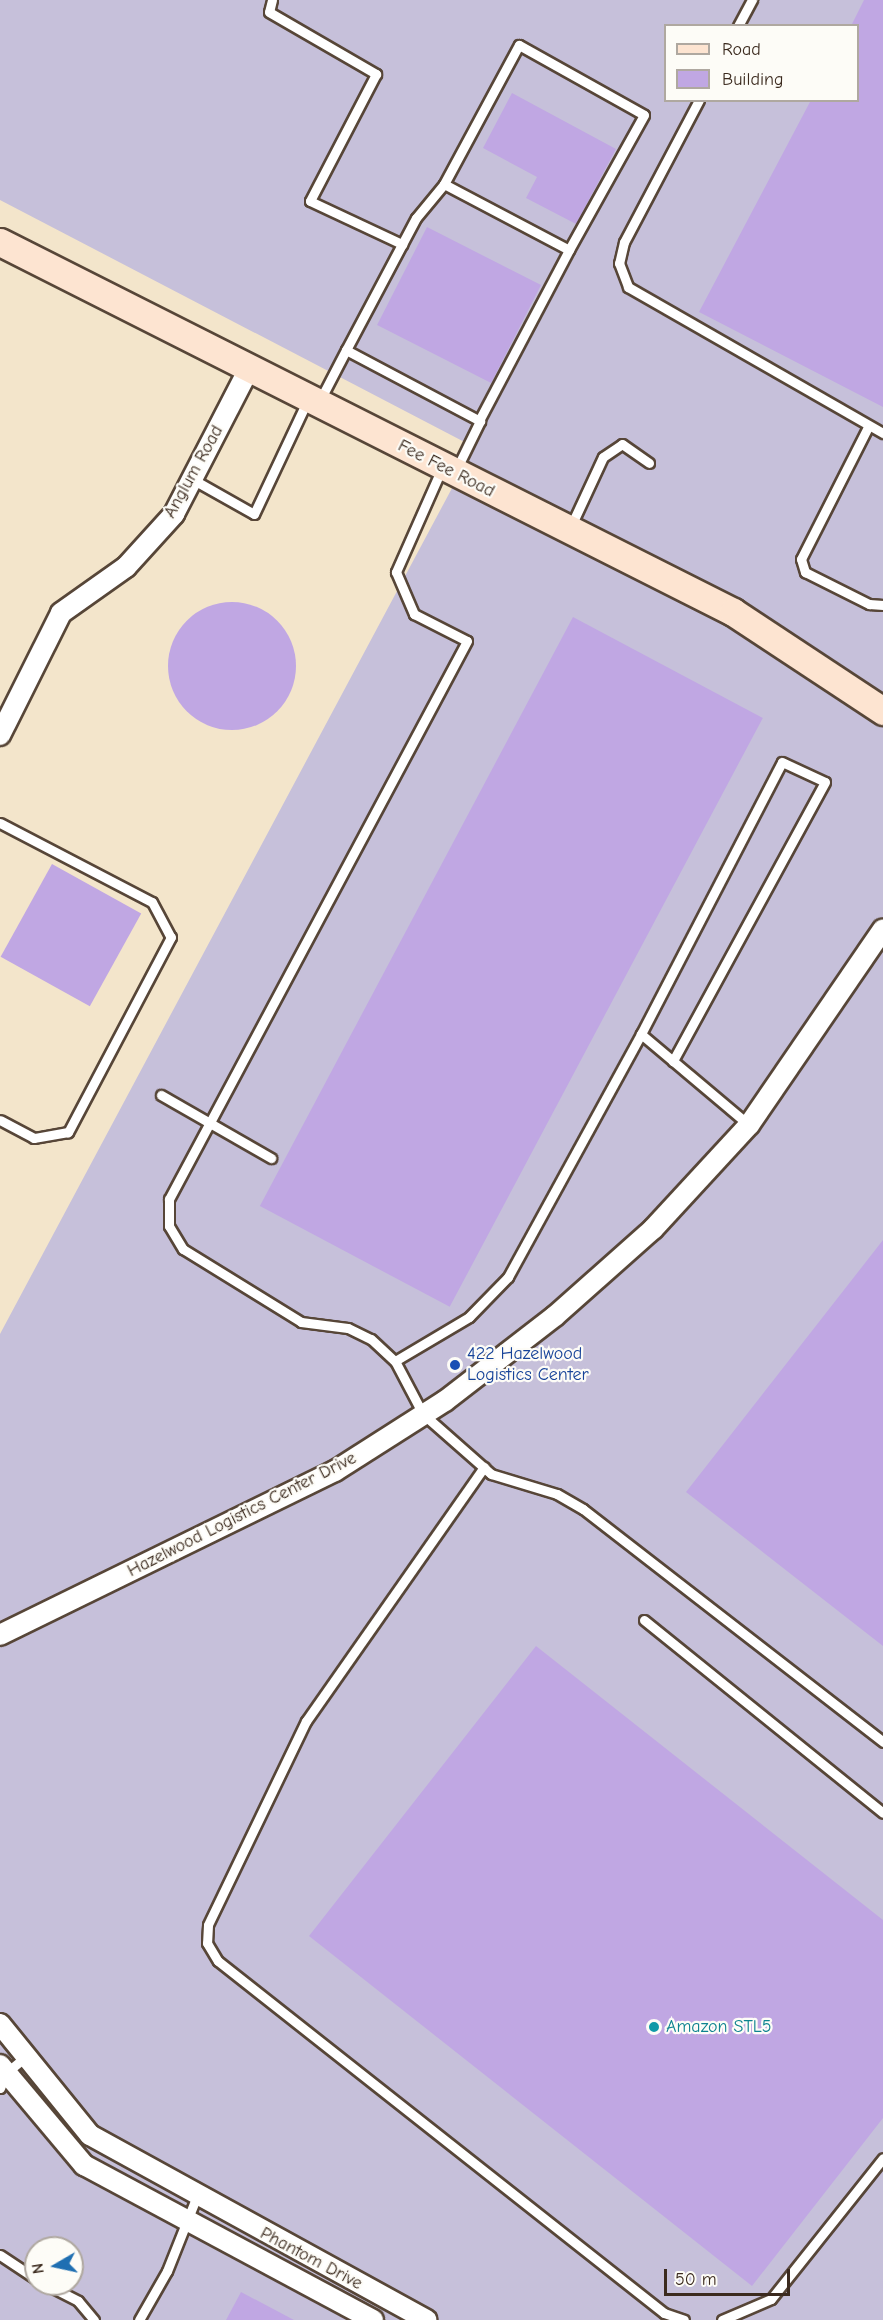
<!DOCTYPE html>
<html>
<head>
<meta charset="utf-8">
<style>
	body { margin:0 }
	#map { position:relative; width:883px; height:2320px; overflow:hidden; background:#f3e5cb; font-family:"Comic Neue",sans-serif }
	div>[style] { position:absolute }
	.industrial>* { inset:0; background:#c6c0da }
	.building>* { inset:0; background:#c0a7e3; transform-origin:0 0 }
	.round { border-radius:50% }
	.roads { filter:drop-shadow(2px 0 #574638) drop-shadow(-2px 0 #574638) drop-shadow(0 2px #574638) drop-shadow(0 -2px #574638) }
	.lane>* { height:9px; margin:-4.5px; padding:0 4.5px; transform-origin:4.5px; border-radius:4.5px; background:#fff }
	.street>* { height:20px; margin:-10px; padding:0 10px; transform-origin:10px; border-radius:10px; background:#fff }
	.secondary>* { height:27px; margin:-13.5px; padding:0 13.5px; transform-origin:13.5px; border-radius:13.5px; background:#fde4d1 }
	.dots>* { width:16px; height:16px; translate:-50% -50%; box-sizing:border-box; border:3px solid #fdfcf7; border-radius:50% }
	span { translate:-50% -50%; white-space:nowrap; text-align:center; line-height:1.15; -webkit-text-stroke:4.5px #fdfcf7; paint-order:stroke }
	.street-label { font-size:18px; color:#3b2a1e }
	.transit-label { font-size:18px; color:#164399 }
	.left { translate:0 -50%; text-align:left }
	.culture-label { font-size:18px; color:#0d838f }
	.legend { position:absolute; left:664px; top:24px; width:195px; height:78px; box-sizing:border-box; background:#fdfcf7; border:2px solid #afa8a0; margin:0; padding:8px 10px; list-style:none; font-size:18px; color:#3b2a1e }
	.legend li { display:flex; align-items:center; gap:12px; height:30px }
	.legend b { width:30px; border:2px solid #afa8a0 }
	.north { position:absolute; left:24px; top:2236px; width:60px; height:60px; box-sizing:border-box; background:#fdfcf7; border:2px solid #afa8a0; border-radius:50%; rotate:261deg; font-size:16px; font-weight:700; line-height:24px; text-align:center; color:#3b2a1e }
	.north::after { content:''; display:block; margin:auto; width:21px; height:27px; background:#1f6fb2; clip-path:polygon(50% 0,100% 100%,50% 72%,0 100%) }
	.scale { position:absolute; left:664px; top:2269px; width:126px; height:27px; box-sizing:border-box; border:3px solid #3b2a1e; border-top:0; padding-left:8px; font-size:18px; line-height:21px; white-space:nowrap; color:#3b2a1e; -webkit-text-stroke:4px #fdfcf7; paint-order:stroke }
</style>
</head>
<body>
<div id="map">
	<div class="industrial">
		<div style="clip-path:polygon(evenodd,0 0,883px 0,883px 2320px,0 2320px,0 1334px,474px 447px,0 200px,0 0,666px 26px,858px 26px,858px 100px,666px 100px,666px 26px,0 0,36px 2248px,72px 2248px,72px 2284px,36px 2284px,36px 2248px)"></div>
	</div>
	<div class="building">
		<div style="clip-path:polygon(864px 0,883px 0,883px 407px,699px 312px,811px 100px,858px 100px,858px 26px,851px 26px)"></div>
		<div style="clip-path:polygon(512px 93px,616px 149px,576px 224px,526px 198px,537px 177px,483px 148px)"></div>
		<div style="left:427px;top:227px;width:128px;height:110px;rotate:27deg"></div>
		<div class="round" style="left:168px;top:602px;width:128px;height:128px"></div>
		<div style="left:573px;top:617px;width:215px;height:667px;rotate:28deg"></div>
		<div style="left:52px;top:864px;width:102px;height:106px;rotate:29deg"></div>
		<div style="clip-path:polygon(883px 1240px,883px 1646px,686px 1492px)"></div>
		<div style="clip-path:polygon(536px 1646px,883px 1920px,883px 2118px,752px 2286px,309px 1936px)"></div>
		<div style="clip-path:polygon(241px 2292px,294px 2320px,226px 2320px)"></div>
	</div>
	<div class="roads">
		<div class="lane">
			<div style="left:272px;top:0;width:12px;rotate:104deg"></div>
			<div style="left:269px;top:12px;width:124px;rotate:30.1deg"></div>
			<div style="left:376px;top:74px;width:143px;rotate:117.5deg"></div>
			<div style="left:310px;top:201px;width:102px;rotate:25.1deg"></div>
			<div style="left:738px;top:26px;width:30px;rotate:-62deg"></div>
			<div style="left:699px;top:100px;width:161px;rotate:117.8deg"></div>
			<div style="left:624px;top:242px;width:22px;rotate:103deg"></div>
			<div style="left:619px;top:263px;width:26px;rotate:69deg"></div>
			<div style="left:628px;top:287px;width:294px;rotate:29.8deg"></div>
			<div style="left:444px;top:184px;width:158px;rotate:-61.7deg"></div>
			<div style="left:519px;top:45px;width:143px;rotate:29.2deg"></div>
			<div style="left:644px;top:115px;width:154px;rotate:119.1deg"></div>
			<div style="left:346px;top:350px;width:149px;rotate:-62.1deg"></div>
			<div style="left:416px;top:218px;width:44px;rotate:-50.5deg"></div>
			<div style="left:444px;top:184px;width:141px;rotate:27.8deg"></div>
			<div style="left:569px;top:250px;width:193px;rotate:117.8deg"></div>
			<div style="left:319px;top:402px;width:59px;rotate:-62.6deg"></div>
			<div style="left:346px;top:350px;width:152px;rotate:27.9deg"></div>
			<div style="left:480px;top:421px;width:55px;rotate:116.1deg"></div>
			<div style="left:868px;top:427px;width:148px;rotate:116.9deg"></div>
			<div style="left:801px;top:559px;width:14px;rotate:73deg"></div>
			<div style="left:805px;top:572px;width:72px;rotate:26.6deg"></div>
			<div style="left:869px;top:604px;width:14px;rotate:4deg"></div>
			<div style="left:442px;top:468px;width:114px;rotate:113.9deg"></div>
			<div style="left:396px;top:572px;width:46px;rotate:66.8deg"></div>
			<div style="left:414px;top:614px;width:59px;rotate:27deg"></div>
			<div style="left:467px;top:641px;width:633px;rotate:118.1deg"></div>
			<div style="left:169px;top:1199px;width:27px;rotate:90deg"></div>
			<div style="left:169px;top:1226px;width:27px;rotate:59deg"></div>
			<div style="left:183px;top:1249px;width:139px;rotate:31.7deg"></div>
			<div style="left:301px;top:1322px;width:47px;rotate:7.3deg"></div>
			<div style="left:348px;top:1328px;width:25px;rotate:26deg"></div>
			<div style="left:371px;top:1339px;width:33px;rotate:43deg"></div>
			<div style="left:395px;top:1361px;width:60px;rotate:62.2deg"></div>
			<div style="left:423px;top:1414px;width:91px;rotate:41.4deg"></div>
			<div style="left:491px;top:1474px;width:69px;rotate:16.9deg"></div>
			<div style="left:557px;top:1494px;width:30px;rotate:30deg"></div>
			<div style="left:583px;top:1509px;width:380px;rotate:37.8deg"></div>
			<div style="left:192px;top:479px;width:71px;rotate:29.4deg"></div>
			<div style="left:254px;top:514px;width:127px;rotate:-64.8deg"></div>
			<div style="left:570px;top:528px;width:78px;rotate:-65.1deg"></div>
			<div style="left:603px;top:457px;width:23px;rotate:-34deg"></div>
			<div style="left:622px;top:444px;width:33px;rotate:35deg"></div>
			<div style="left:0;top:823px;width:171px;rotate:27.5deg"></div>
			<div style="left:152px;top:902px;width:40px;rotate:62deg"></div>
			<div style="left:171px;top:937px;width:221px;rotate:117.8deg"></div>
			<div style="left:68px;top:1132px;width:35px;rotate:170deg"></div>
			<div style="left:34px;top:1138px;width:38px;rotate:-152deg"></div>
			<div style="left:641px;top:1034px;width:306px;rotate:-62.6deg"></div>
			<div style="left:782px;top:762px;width:47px;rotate:24.9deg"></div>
			<div style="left:825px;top:782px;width:318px;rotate:118.6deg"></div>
			<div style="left:161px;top:1095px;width:127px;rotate:29.8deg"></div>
			<div style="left:395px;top:1361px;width:86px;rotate:-30.7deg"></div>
			<div style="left:469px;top:1317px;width:56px;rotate:-45.7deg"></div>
			<div style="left:508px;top:1277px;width:277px;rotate:-61.3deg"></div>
			<div style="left:641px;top:1034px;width:141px;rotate:40.1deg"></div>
			<div style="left:484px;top:1467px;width:310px;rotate:125deg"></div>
			<div style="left:306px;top:1721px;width:226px;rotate:115.7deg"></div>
			<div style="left:208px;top:1925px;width:18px;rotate:93deg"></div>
			<div style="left:207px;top:1943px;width:21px;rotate:59deg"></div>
			<div style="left:218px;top:1961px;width:568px;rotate:38.28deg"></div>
			<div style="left:664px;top:2313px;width:21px;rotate:19deg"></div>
			<div style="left:644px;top:1620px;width:307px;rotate:38.9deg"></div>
			<div style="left:0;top:2088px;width:16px;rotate:-68deg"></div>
			<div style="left:6px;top:2073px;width:25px;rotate:-40deg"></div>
			<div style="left:0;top:2255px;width:43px;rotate:33.7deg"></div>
			<div style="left:45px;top:2284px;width:37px;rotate:27deg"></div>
			<div style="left:78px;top:2301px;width:25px;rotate:50deg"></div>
			<div style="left:139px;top:2320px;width:56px;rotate:-60.3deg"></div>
			<div style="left:167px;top:2271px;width:79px;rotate:-68.3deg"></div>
			<div style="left:722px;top:2320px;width:53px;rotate:-23.2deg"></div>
			<div style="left:771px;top:2299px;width:180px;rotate:-51.5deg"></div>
		</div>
		<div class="street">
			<div style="left:0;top:735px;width:136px;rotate:-63.4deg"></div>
			<div style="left:61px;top:613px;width:80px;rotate:-35.3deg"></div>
			<div style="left:126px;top:567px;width:72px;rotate:-47.8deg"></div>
			<div style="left:174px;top:514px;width:163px;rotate:-62.7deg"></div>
			<div style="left:0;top:1635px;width:373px;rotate:-26.1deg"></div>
			<div style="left:335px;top:1471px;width:130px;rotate:-32.5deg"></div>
			<div style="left:445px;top:1401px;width:139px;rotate:-37.7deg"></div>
			<div style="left:555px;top:1316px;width:131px;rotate:-41.6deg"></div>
			<div style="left:653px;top:1229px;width:142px;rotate:-47.3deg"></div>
			<div style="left:749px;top:1125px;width:237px;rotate:-55.6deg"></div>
			<div style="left:0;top:2024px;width:143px;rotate:51deg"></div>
			<div style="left:90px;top:2135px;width:384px;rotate:28.8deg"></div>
			<div style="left:0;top:2065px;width:131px;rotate:50deg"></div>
			<div style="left:84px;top:2165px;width:328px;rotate:28.2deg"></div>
		</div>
		<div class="secondary">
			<div style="left:0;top:242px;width:821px;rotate:26.78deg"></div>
			<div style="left:733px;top:612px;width:180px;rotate:33.4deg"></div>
		</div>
	</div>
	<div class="dots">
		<div style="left:455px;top:1365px;background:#1a4fb4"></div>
		<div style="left:654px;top:2027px;background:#0f9aa8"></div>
	</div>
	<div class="street-label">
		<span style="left:446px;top:469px;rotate:27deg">Fee Fee Road</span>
		<span style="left:194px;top:472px;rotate:-61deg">Anglum Road</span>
		<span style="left:242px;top:1515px;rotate:-27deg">Hazelwood Logistics Center Drive</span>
		<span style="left:311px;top:2259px;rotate:28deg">Phantom Drive</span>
	</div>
	<div class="transit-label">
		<span class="left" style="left:467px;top:1365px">422 Hazelwood<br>Logistics Center</span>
	</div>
	<div class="culture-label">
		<span class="left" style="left:666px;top:2027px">Amazon STL5</span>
	</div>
	<ul class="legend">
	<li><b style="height:8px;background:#fde4d1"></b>Road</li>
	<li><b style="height:16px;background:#c0a7e3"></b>Building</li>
	</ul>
	<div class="north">N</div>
	<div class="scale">50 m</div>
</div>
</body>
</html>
